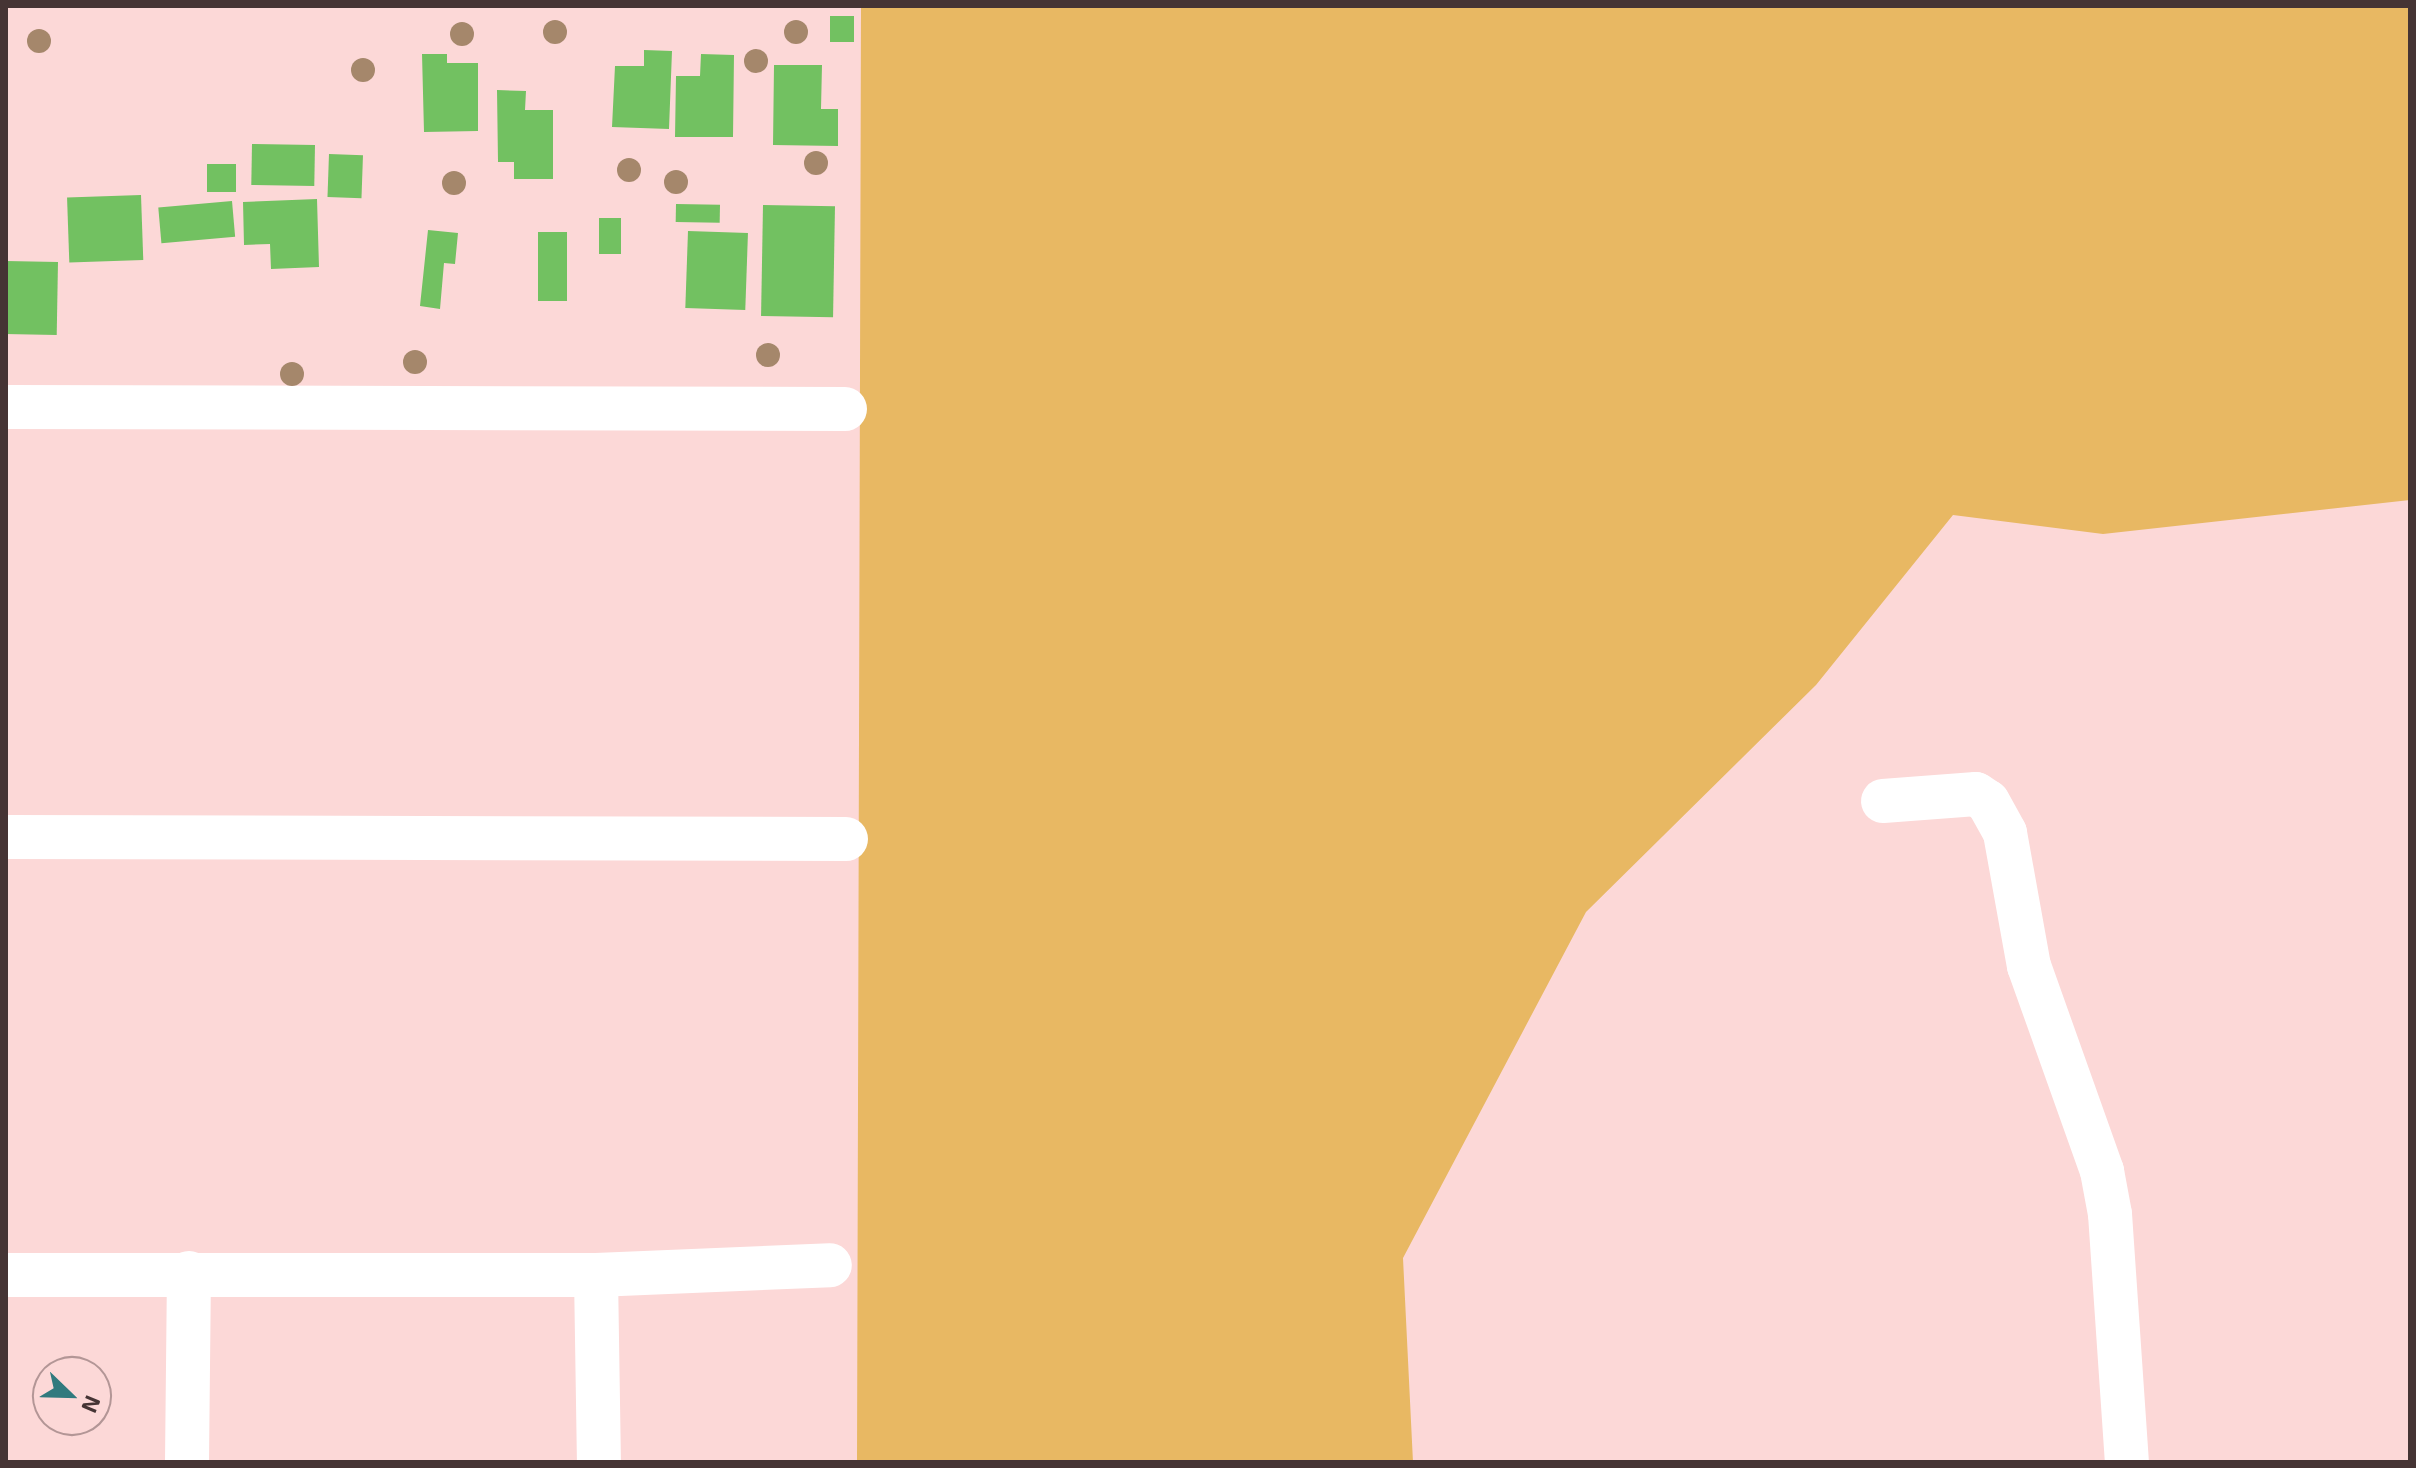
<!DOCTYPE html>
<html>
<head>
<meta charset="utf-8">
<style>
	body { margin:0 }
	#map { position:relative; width:2416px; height:1468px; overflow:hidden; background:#fcd8d7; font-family:"Exo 2",sans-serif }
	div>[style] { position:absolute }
	.green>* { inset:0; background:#e8b863 }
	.building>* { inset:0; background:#72c161; transform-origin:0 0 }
	.minor>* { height:44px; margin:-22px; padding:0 22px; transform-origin:22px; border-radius:22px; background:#fff }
	.trees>* { width:24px; height:24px; margin:-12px; border-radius:50%; background:#a5876b }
	span { translate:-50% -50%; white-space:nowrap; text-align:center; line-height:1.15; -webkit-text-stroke:8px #fcd8d7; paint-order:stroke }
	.frame { position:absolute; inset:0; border:8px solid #453434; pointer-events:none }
	.north { position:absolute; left:32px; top:1356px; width:80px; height:80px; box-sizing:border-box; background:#fcd8d7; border:2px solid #b39696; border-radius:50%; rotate:113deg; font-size:22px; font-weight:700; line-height:32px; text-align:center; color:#453434 }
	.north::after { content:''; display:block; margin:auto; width:28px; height:36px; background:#317a7e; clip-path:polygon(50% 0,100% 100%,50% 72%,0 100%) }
</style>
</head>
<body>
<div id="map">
	<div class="green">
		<div style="clip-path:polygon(861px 6px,2408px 6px,2410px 500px,2103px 534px,1953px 515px,1816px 685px,1586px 912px,1403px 1258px,1413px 1462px,857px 1462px)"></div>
	</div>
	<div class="building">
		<div style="left:830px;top:16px;width:24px;height:26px"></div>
		<div style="clip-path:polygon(644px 50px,672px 51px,669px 129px,612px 127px,615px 66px,644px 66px)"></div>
		<div style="clip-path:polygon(422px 54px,447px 54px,447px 63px,478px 63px,478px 131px,424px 132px)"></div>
		<div style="clip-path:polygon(701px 54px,734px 55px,733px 137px,675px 137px,676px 76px,700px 76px)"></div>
		<div style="clip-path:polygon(774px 65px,822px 65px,821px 109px,838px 109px,838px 146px,773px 145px)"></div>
		<div style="clip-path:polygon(497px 90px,526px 91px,525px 110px,553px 110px,553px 179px,514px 179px,514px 162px,498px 162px)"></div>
		<div style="left:252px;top:144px;width:63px;height:41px;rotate:1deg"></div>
		<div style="left:329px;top:154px;width:34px;height:43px;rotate:2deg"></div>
		<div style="left:207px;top:164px;width:29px;height:28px"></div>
		<div style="left:141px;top:195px;width:65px;height:74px;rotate:88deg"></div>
		<div style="clip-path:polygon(317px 199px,319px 267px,271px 269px,270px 244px,244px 245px,243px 202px)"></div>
		<div style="left:232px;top:201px;width:36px;height:74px;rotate:85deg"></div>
		<div style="left:676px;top:204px;width:44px;height:18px;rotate:1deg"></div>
		<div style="left:763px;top:205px;width:72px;height:111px;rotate:1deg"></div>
		<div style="left:599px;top:218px;width:22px;height:36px"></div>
		<div style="clip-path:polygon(428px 230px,458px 233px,455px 264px,444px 263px,440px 309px,420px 306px)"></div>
		<div style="left:688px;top:231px;width:60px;height:77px;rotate:2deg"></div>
		<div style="left:538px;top:232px;width:29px;height:69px"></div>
		<div style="left:6px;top:261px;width:52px;height:73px;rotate:1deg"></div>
	</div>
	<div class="minor">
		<div style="left:6px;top:407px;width:839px;rotate:0.14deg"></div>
		<div style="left:1883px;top:801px;width:93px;rotate:-4.3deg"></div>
		<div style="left:1976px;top:794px;width:14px;rotate:34deg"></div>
		<div style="left:1988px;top:802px;width:35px;rotate:61deg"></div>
		<div style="left:2005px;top:833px;width:135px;rotate:79.8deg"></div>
		<div style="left:2029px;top:966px;width:218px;rotate:70.4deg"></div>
		<div style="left:2102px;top:1171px;width:44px;rotate:79.5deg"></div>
		<div style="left:2110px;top:1214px;width:249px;rotate:86.1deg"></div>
		<div style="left:6px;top:837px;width:840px;rotate:0.14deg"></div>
		<div style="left:6px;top:1275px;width:590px"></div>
		<div style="left:596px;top:1275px;width:234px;rotate:-2.4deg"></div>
		<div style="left:596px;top:1275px;width:187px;rotate:89.1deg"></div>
		<div style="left:187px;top:1462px;width:189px;rotate:-89.4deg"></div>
	</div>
	<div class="trees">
		<div style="left:555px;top:32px"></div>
		<div style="left:796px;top:32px"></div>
		<div style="left:462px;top:34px"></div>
		<div style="left:39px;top:41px"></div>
		<div style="left:756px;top:61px"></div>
		<div style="left:363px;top:70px"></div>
		<div style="left:816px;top:163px"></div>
		<div style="left:629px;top:170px"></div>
		<div style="left:676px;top:182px"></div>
		<div style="left:454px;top:183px"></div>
		<div style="left:768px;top:355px"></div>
		<div style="left:415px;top:362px"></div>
		<div style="left:292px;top:374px"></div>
	</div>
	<div class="frame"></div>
	<div class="north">N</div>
</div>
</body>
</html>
